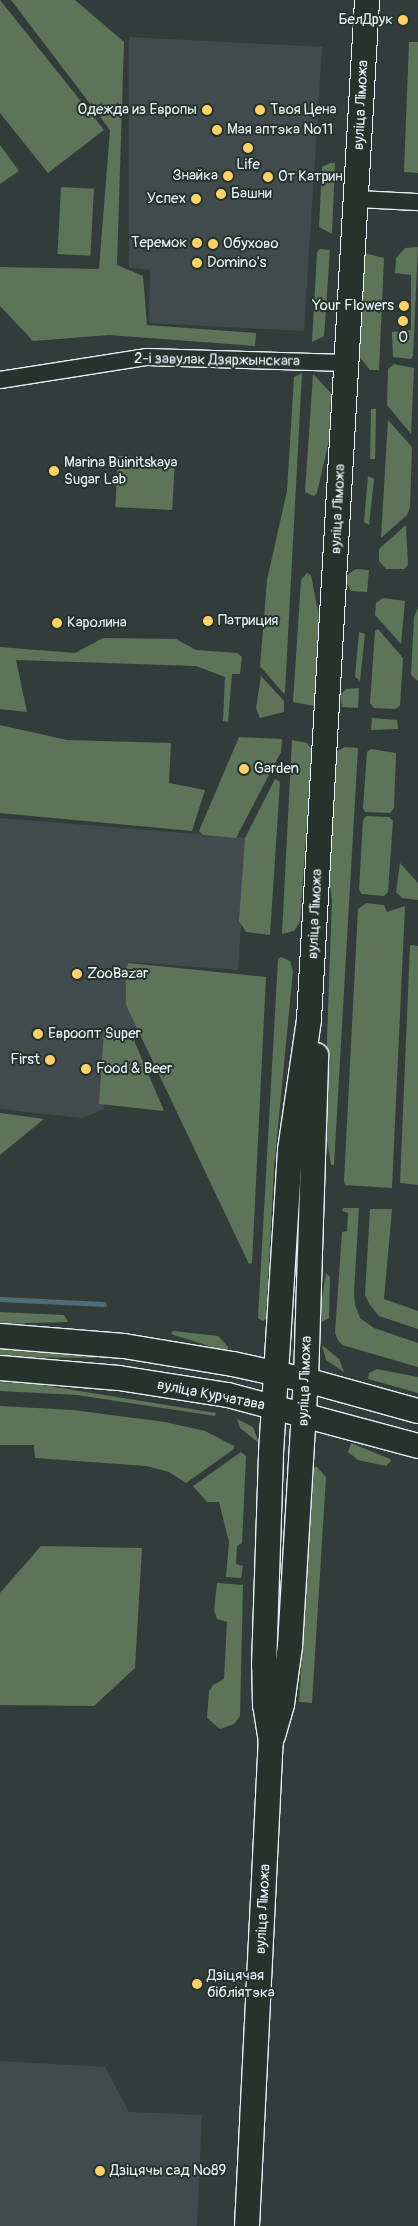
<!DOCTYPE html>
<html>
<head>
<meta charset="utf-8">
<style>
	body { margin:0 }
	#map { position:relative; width:418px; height:2226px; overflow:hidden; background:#323d3b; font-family:Pangolin,sans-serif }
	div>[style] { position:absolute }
	.built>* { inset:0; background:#414a4c }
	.green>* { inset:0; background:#5d7458; transform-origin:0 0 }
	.stream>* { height:5px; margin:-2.5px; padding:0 2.5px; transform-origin:2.5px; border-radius:2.5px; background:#506b75 }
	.roads { filter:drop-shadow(1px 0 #e8f1f8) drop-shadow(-1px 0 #e8f1f8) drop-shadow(0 1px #e8f1f8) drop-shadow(0 -1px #e8f1f8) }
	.street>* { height:16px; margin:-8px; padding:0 8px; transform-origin:8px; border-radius:8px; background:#26332d }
	.secondary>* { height:24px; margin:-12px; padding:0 12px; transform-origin:12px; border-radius:12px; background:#26332d }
	.dots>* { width:14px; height:14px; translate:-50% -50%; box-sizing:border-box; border:2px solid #26332d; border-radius:50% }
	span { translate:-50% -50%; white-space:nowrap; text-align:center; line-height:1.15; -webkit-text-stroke:4px #26332d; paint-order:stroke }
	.poi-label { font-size:15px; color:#e8f1f8 }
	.right { translate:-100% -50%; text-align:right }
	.left { translate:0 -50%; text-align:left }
	.street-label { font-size:15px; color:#e8f1f8 }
</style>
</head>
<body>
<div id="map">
	<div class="built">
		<div style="clip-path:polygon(129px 37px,322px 47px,304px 331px,149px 323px,150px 270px,129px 267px)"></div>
		<div style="clip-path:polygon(0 818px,247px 838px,238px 970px,129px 962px,126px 996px,141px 1032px,109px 1043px,104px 1109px,82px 1118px,0 1109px)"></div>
		<div style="clip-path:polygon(0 2061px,105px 2067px,129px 2112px,202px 2115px,197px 2226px,0 2226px)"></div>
	</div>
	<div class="green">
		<div style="clip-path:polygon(0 0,104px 130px,48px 173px,0 113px)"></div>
		<div style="clip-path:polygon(11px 0,75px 0,124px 42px,117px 265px,143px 276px,147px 325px,256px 333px,255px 346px,109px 335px,33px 341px,0 306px,0 267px,99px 269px,110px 130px)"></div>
		<div style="clip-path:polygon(409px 42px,418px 42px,418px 173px,404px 172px)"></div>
		<div style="clip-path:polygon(0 145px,19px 171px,0 184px)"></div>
		<div style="clip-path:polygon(330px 163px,335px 163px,332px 234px,319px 227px,322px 167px)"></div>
		<div style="left:61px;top:187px;width:33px;height:67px;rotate:3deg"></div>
		<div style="clip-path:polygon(418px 247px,413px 356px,411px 359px,393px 357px,392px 332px,411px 330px,411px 275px,395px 273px,396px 258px,405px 248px)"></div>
		<div style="clip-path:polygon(320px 249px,330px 250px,324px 336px,312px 342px,317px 252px)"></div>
		<div style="clip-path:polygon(364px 253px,384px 258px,379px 370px,370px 370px,359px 356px)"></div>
		<div style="clip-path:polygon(394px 364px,414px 368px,411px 434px,387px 405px,388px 369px)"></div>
		<div style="clip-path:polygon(302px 373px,285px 692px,284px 694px,260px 666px,267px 580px,287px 491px,294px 377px)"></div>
		<div style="clip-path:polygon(313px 374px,331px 393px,329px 440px,317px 493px,314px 496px,305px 492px)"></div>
		<div style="left:376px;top:409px;width:50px;height:5px;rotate:91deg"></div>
		<div style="clip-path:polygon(388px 420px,412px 447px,410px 508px,407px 515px,381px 538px)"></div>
		<div style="left:118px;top:456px;width:57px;height:51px;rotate:3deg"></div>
		<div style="clip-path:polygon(368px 476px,374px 479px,369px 525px,364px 522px)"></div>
		<div style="clip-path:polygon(406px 525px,408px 565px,404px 569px,386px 569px,379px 561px,379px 549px)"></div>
		<div style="clip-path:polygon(356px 569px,369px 570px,367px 592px,351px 591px,347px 583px,347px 575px)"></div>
		<div style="clip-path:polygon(307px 573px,311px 575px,319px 617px,314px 706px,293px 702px,301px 580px)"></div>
		<div style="clip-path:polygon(383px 598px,405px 601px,401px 644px,375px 615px,376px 603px)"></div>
		<div style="clip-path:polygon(418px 607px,418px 681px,411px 675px,414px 617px)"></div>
		<div style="clip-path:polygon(378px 629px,403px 658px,400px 706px,395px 709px,374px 708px,370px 703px,375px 631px)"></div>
		<div style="clip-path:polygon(359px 632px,365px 634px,360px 681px,355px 677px)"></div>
		<div style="clip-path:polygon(103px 638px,176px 639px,196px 650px,237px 653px,242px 657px,240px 674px,232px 674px,228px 722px,223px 721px,225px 677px,196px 666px,16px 660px,27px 712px,0 709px,0 647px,75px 653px)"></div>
		<div style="clip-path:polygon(261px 676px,284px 701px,284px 712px,260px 718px,256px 708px)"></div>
		<div style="clip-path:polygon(359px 688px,358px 708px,342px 707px,340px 695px,346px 689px)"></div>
		<div style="clip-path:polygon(372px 718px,397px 720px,398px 729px,371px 730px)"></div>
		<div style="clip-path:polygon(0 725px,67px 740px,171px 743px,169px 783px,205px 790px,192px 831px,0 813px)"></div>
		<div style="clip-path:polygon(239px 737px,282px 739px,281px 752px,236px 838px,203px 835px,199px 831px)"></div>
		<div style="clip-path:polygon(292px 740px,307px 743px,312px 749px,300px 922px,294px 931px,282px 934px)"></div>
		<div style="clip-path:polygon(345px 747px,358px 748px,334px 1165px,331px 1165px,324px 1120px,332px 900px,329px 879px,335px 763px,337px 751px)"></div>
		<div style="clip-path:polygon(371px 749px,396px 753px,394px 808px,390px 813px,365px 812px,363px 808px,367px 752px)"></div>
		<div style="clip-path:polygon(275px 779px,280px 782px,270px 935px,246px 932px,239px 921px,245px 838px)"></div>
		<div style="clip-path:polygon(366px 816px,389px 817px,393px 821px,388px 892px,384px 896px,362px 894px,359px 890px,363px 820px)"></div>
		<div style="clip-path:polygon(400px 863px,418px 883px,418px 900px,402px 898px,396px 892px)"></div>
		<div style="clip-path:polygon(366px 903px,384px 905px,387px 912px,405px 906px,392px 1188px,345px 1185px,344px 1181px,358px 909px)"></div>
		<div style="clip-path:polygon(410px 945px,418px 946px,418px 1185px,400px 1183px)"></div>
		<div style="clip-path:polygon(281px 957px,290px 961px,293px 971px,274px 1168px,266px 1319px,263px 1321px,258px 1318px,278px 959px)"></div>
		<div style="clip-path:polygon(129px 963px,266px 977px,252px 1263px,249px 1264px,126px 1005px,126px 967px)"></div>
		<div style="clip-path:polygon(104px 1030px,126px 1039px,133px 1038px,164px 1111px,99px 1104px)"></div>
		<div style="clip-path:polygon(0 1113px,44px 1119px,0 1155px)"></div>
		<div style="clip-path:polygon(343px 1208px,359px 1208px,354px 1292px,355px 1305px,360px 1318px,374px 1328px,418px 1343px,418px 1367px,342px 1345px,338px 1340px,335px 1333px,342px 1232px,347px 1231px,348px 1213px,342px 1211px)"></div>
		<div style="clip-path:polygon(370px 1209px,392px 1209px,384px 1299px,418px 1311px,418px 1329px,379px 1316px,370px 1305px,365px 1295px)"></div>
		<div style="clip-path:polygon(326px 1273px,330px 1277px,329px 1318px,318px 1324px)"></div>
		<div style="clip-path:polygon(0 1312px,64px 1315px,68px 1322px,0 1324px)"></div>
		<div style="clip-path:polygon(173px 1331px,218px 1336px,228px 1347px,228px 1352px,171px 1334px)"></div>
		<div style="clip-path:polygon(322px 1345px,339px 1359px,344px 1372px,326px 1360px)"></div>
		<div style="clip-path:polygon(0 1349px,96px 1355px,97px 1358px,0 1357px)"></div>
		<div style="clip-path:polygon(377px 1369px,418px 1377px,418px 1393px,368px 1379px,369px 1373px)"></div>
		<div style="clip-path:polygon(0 1382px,36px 1384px,216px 1413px,215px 1416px,77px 1395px,0 1391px)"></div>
		<div style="clip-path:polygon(0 1406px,73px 1410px,165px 1422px,205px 1431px,234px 1446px,234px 1449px,186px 1483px,169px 1472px,146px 1466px,35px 1458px,34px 1445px,0 1445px)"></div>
		<div style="clip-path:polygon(237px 1419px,253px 1427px,259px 1443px,240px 1428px)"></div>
		<div style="clip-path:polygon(351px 1443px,390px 1459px,391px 1461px,386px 1466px,358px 1460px,348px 1452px)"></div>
		<div style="clip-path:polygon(241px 1452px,246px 1456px,242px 1543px,237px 1546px,236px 1564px,243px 1566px,241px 1578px,226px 1577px,229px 1542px,219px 1502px,207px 1502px,193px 1486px)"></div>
		<div style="clip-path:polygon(316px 1466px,326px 1477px,312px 1703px,299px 1702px,314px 1468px)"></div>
		<div style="clip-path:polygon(41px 1546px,142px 1548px,135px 1668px,94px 1706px,0 1705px,0 1593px)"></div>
		<div style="clip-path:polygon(217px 1583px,243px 1585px,240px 1716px,234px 1724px,220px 1729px,207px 1718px,209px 1691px,213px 1685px,224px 1679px,227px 1622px,217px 1619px,214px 1610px)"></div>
	</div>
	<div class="stream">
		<div style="left:0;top:1299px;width:104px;rotate:2.8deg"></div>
	</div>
	<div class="roads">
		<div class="street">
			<div style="left:356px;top:199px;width:62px;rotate:2.8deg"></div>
			<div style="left:0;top:380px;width:149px;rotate:-8.9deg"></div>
			<div style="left:147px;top:357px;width:199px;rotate:1.7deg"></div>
		</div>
		<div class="secondary">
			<div style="left:0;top:1336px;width:124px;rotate:4.6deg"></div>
			<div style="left:124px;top:1346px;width:110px;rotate:9.4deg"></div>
			<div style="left:233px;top:1364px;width:75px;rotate:12.4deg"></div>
			<div style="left:306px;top:1380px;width:116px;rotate:15.5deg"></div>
			<div style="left:0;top:1368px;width:119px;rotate:4.8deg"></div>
			<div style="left:119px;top:1378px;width:110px;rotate:8.9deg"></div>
			<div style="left:228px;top:1395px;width:197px;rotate:15deg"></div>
			<div style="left:273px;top:1736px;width:33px;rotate:-74deg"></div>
			<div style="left:282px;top:1704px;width:59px;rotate:-82.1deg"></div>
			<div style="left:290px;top:1646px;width:266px;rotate:-86.6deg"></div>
			<div style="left:306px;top:1380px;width:325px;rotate:-88.2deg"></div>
			<div style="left:247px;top:2226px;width:485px;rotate:-87.2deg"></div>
			<div style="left:271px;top:1742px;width:37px;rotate:-99deg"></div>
			<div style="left:265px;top:1705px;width:39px;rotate:-91deg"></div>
			<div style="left:264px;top:1666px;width:213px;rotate:-88.1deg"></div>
			<div style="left:271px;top:1453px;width:304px;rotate:-86.4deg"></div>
			<div style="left:290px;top:1150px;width:132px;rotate:-81.7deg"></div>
			<div style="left:309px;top:1019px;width:1021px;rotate:-86.74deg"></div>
		</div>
	</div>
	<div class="dots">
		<div style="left:403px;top:20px;background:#ffd166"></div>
		<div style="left:207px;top:110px;background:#ffd166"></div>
		<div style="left:260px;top:110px;background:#ffd166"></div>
		<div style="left:217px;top:130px;background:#ffd166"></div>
		<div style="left:248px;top:148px;background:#ffd166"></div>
		<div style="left:228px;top:176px;background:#ffd166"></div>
		<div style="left:268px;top:177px;background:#ffd166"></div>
		<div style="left:221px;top:194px;background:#ffd166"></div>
		<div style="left:196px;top:199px;background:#ffd166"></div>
		<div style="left:197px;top:243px;background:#ffd166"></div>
		<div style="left:213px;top:244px;background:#ffd166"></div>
		<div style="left:197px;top:263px;background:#ffd166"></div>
		<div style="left:404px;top:306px;background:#ffd166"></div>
		<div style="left:403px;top:321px;background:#ffd166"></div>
		<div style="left:54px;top:471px;background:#ffd166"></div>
		<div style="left:208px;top:621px;background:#ffd166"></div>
		<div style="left:57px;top:623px;background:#ffd166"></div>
		<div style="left:244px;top:769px;background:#ffd166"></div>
		<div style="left:77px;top:974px;background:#ffd166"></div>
		<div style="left:38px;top:1034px;background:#ffd166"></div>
		<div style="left:50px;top:1060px;background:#ffd166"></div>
		<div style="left:86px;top:1069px;background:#ffd166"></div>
		<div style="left:197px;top:1984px;background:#ffd166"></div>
		<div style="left:100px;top:2171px;background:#ffd166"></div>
	</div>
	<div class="poi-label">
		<span class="right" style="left:393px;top:20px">БелДрук</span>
		<span class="right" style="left:197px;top:110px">Одежда из Европы</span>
		<span class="left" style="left:270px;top:110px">Твоя Цена</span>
		<span class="left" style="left:227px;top:130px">Мая аптэка №11</span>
		<span style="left:248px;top:165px">Life</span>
		<span class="right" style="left:218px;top:176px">Знайка</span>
		<span class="left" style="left:278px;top:177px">От Катрин</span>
		<span class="left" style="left:231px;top:194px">Башни</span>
		<span class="right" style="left:186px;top:199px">Успех</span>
		<span class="right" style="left:187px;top:243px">Теремок</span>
		<span class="left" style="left:223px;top:244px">Обухово</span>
		<span class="left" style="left:207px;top:263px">Domino's</span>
		<span class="right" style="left:394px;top:306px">Your Flowers</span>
		<span style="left:403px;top:338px">О</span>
		<span class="left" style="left:64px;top:471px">Marina Buinitskaya<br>Sugar Lab</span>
		<span class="left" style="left:218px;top:621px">Патриция</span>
		<span class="left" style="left:67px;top:623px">Каролина</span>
		<span class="left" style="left:254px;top:769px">Garden</span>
		<span class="left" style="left:87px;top:974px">ZooBazar</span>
		<span class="left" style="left:48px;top:1034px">Евроопт Super</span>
		<span class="right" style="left:40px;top:1060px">First</span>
		<span class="left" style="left:96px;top:1069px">Food &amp; Beer</span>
		<span class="left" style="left:207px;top:1984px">Дзіцячая<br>бібліятэка</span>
		<span class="left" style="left:110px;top:2171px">Дзіцячы сад №89</span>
	</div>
	<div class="street-label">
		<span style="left:361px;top:105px;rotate:-87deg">вуліца Ліможа</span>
		<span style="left:217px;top:360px;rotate:1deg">2-і завулак Дзяржынскага</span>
		<span style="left:338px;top:509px;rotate:-87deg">вуліца Ліможа</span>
		<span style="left:315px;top:914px;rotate:-87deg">вуліца Ліможа</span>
		<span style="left:305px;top:1381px;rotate:-88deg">вуліца Ліможа</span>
		<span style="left:211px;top:1395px;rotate:11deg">вуліца Курчатава</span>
		<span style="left:263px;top:1909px;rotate:-87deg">вуліца Ліможа</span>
	</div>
</div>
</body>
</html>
